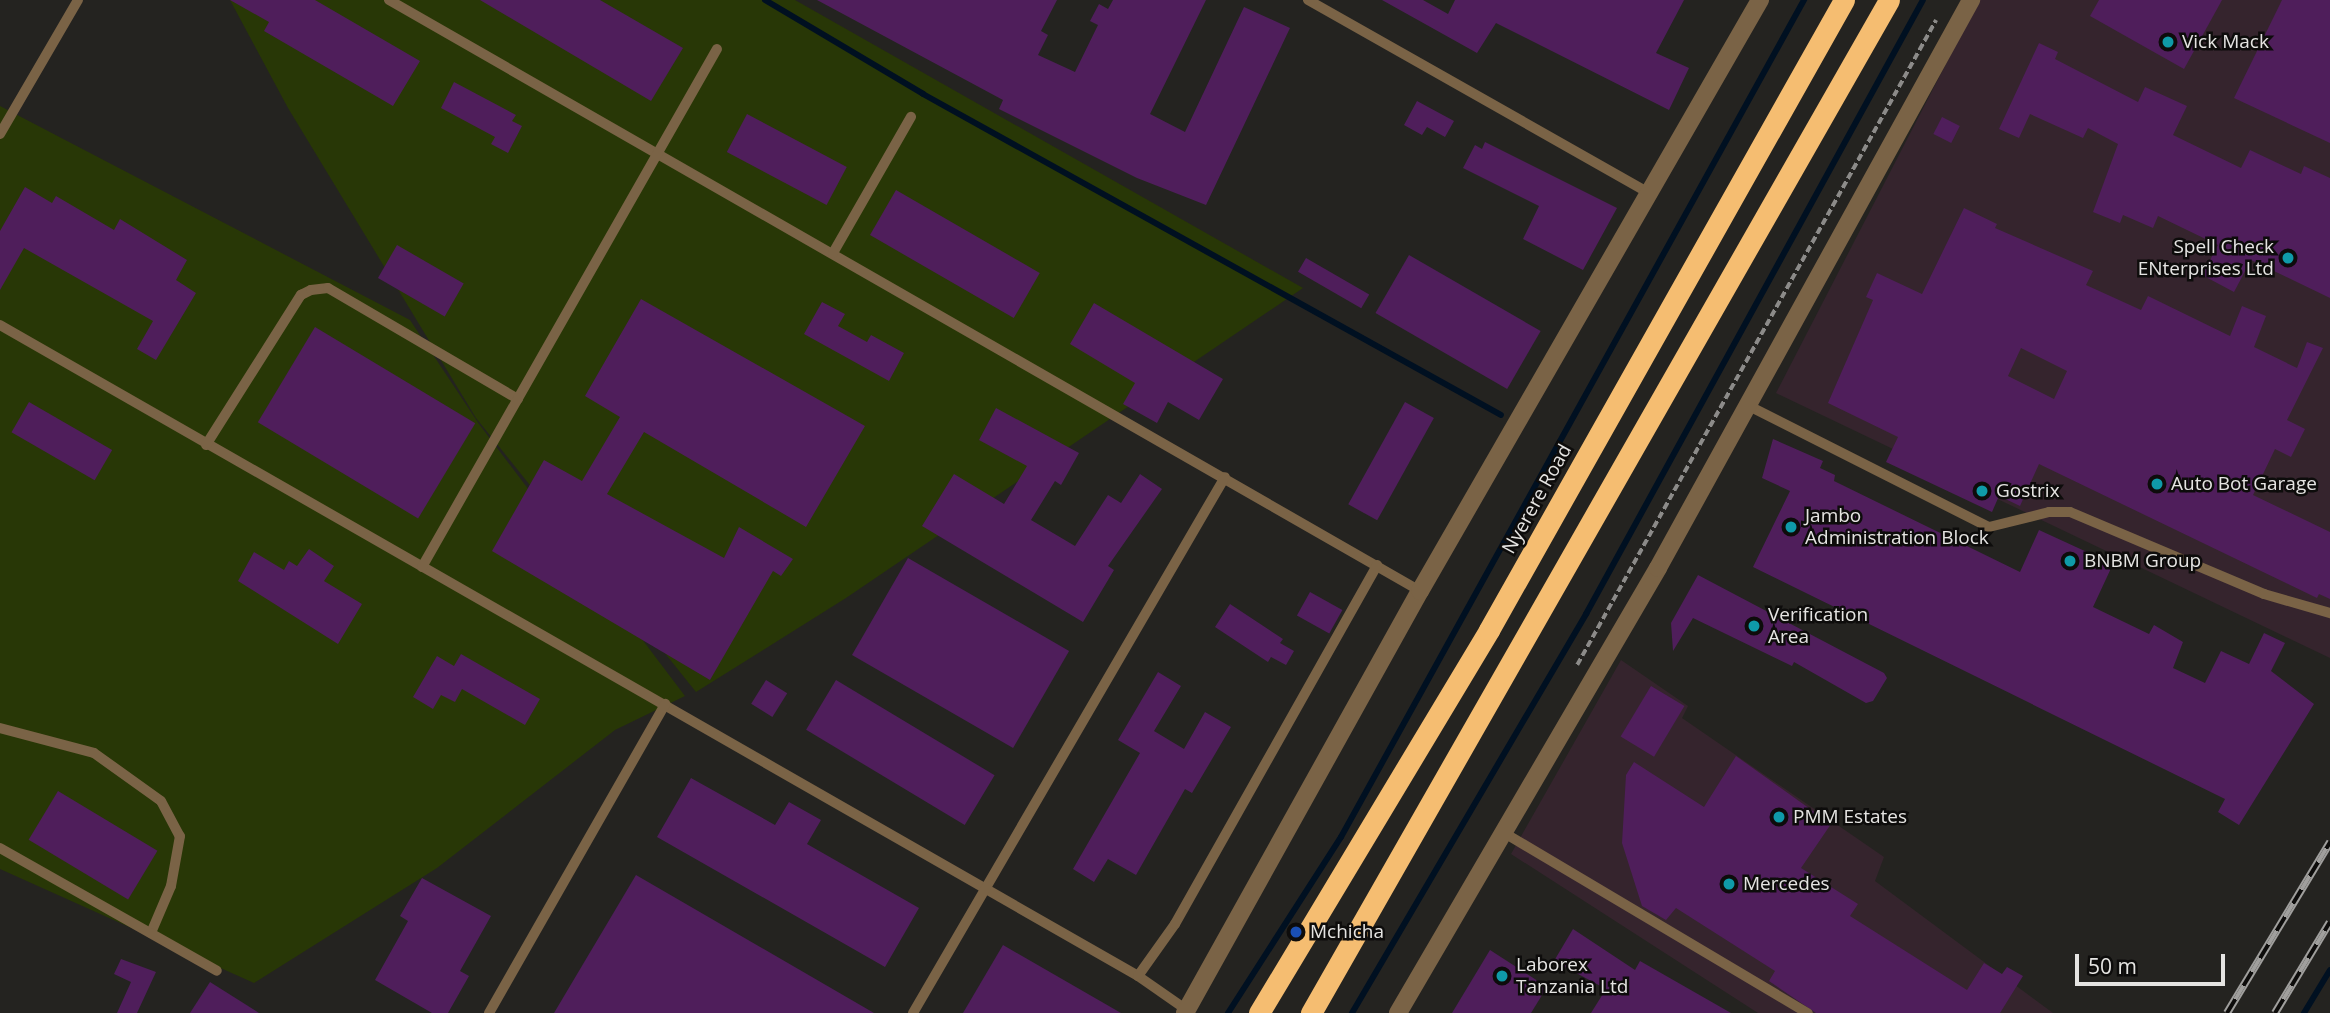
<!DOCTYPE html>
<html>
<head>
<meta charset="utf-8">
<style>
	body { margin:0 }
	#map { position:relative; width:2330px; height:1013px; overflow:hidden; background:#242320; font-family:"Open Sans",sans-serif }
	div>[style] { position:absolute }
	.industrial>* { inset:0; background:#35242d }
	.green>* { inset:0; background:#283706 }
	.stream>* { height:6px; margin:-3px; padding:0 3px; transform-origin:3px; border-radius:3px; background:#001021 }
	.building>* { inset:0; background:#4f1e5b; transform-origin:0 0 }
	.path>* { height:3.5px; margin-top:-1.75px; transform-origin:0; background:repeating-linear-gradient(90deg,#8c8b89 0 7px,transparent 0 10.5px) }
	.lane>* { height:10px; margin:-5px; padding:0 5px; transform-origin:5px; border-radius:5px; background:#7a6346 }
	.street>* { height:18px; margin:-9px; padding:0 9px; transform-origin:9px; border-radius:9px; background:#7a6346 }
	.highway>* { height:21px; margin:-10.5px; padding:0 10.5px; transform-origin:10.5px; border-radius:10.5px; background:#f5bd71 }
	.rail>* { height:8px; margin-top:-4px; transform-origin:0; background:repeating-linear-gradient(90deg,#0d0c0b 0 16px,#a09f9d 0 32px); box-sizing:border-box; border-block:2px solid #a09f9d }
	.dots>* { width:19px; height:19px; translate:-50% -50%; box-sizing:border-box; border:4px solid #0d0c0b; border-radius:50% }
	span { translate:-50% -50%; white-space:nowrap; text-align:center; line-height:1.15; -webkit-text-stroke:5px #0d0c0b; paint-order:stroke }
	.poi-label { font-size:19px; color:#e5e4e2 }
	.left { translate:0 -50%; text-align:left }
	.right { translate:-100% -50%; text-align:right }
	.street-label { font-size:19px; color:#e5e4e2 }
	.scale { position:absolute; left:2075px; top:954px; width:150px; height:32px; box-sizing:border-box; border:4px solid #e5e4e2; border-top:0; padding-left:9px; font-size:21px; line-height:24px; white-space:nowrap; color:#e5e4e2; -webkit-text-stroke:5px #0d0c0b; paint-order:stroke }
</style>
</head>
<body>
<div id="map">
	<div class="industrial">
		<div style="clip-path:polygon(1979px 0,2330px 0,2330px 658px,1776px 393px)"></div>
		<div style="clip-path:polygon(1621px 660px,1688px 706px,1682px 718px,1884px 857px,1875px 881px,2053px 1013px,1758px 1013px,1511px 854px)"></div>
	</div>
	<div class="green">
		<div style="clip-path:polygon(230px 0,795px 0,1303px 288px,846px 598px,696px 692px,476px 418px,288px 108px)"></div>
		<div style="clip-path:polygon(0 106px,410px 320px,479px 424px,685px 696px,615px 730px,437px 868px,254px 983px,0 869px)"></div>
	</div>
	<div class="stream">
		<div style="left:765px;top:0;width:184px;rotate:30.7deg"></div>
		<div style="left:923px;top:94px;width:661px;rotate:29.05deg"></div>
		<div style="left:1228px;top:1013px;width:209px;rotate:-57.3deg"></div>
		<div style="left:1341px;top:837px;width:957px;rotate:-61.05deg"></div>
		<div style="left:1352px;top:1013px;width:463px;rotate:-59.6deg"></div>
		<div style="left:1586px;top:614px;width:700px;rotate:-61.24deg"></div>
		<div style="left:2304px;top:1013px;width:50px;rotate:-58.8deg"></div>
	</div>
	<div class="building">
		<div style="clip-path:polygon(230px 0,315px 0,420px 61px,393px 106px,264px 31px,269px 22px)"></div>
		<div style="clip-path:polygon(480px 0,600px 0,683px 48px,651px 101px)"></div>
		<div style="clip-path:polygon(817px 0,1057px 0,1041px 31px,1048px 35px,1038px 55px,1075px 72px,1098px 25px,1090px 21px,1099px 4px,1108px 9px,1113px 0,1206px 0,1150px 114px,1185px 132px,1244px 7px,1290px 28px,1206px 205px,1137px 178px,999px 109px,1003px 100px)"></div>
		<div style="clip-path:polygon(1382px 0,1423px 0,1448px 14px,1455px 0,1684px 0,1656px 53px,1689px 68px,1669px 110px,1496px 23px,1477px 53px)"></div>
		<div style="clip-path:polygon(2099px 0,2222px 0,2184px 69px,2090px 16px)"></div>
		<div style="clip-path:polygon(2282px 0,2330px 0,2330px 143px,2234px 98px)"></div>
		<div style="clip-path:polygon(2039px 43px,2058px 52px,2055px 59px,2138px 102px,2145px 87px,2187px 106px,2173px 135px,2241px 168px,2250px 150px,2301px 174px,2304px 166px,2330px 178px,2330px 298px,2251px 260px,2234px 292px,2202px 275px,2218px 245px,2158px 216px,2153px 228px,2123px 215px,2120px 223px,2093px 212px,2118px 144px,2088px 128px,2083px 138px,2030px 114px,2019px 138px,1999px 129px)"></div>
		<div style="clip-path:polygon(454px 82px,516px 115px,512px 121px,522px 126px,508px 153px,491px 144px,495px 137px,441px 108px)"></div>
		<div style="clip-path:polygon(1417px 101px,1454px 121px,1445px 137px,1427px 127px,1422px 135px,1404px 125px)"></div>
		<div style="left:747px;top:114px;width:113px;height:43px;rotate:28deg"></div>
		<div style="left:1942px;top:117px;width:20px;height:19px;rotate:27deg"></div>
		<div style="clip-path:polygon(1485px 142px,1617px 208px,1583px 270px,1523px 239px,1539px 206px,1463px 168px,1475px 145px,1482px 149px)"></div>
		<div style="clip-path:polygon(25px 187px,52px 203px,56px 196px,114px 230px,120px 219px,187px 260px,176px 280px,196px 293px,156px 360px,137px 349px,153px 321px,24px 248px,0 290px,0 231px)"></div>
		<div style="left:896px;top:190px;width:166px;height:52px;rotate:30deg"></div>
		<div style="clip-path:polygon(evenodd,1964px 208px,1997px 224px,1995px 228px,2093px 271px,2086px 285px,2141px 310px,2148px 296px,2230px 336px,2242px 306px,2266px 316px,2254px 347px,2297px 368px,2307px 342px,2323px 348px,2287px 420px,2305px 429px,2291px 457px,2275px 449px,2253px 495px,2330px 532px,2330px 599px,2319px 594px,2317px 598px,2039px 464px,2020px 506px,1999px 496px,1992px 512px,1886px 462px,1898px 437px,1828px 403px,1873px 300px,1866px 297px,1877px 273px,1922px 294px,1964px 208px,2021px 348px,2067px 371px,2054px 399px,2008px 376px,2021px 348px)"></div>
		<div style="left:397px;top:245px;width:77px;height:38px;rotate:30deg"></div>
		<div style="left:1409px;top:255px;width:152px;height:67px;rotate:30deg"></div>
		<div style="left:1306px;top:258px;width:73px;height:16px;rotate:30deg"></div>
		<div style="clip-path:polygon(641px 299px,865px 426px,806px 527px,644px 432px,607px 494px,724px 558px,739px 527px,793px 559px,781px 576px,773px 571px,710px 680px,492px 551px,544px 460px,582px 481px,620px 417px,585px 396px)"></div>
		<div style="clip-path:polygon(822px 302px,845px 314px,838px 326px,867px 342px,871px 335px,904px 353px,889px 381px,804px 334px)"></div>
		<div style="clip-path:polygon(1094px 303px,1223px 379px,1199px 420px,1168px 402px,1157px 423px,1123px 404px,1135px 383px,1070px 344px)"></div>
		<div style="left:315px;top:327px;width:187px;height:111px;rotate:31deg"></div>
		<div style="left:29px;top:402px;width:96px;height:35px;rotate:30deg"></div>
		<div style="left:1405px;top:402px;width:33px;height:117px;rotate:29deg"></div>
		<div style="clip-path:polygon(996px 408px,1079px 453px,1061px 485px,1055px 481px,1031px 520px,1075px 546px,1108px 495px,1121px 503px,1140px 474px,1162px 489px,1108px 566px,1114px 570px,1083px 622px,922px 526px,954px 474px,1004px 504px,1027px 466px,979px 440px)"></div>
		<div style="clip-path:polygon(1773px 439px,1823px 461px,1820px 468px,1835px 475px,1834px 481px,2020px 572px,2039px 530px,2113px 564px,2093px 607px,2149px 634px,2154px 625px,2183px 642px,2173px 668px,2205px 683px,2221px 651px,2249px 664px,2264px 633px,2285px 643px,2271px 671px,2314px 704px,2239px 825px,2218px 812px,2225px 799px,1753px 567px,1790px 491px,1762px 478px)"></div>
		<div style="clip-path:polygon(309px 549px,334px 566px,324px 581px,362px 604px,338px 644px,238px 581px,254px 552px,284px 570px,289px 561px,297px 566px)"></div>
		<div style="left:908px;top:558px;width:186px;height:112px;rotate:30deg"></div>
		<div style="clip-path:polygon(1698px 575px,1884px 673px,1887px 678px,1873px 701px,1866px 703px,1794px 662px,1792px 666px,1693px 618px,1673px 651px,1671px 623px)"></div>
		<div style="left:1310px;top:592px;width:37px;height:27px;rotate:29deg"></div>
		<div style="clip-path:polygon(1230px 604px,1283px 639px,1280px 643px,1294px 651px,1286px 665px,1271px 657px,1268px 662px,1215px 627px)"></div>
		<div style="clip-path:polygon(461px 654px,540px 699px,525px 725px,462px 689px,455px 702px,441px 695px,433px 709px,413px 697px,437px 656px,454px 666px)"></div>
		<div style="clip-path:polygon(1158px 672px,1181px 686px,1154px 731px,1184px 749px,1205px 712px,1231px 727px,1192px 793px,1185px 789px,1136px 875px,1108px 859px,1094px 882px,1073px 869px,1140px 753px,1118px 740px)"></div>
		<div style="left:766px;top:680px;width:25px;height:28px;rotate:32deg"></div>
		<div style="left:836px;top:680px;width:185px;height:58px;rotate:31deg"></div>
		<div style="left:1651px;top:686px;width:39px;height:59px;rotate:31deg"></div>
		<div style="clip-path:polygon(1736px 756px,1831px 824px,1801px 868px,1858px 904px,1850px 916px,1967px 990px,1984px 963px,2002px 974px,2007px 967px,2023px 976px,2000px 1013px,1816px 1013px,1769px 981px,1775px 971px,1676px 908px,1666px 920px,1642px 906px,1622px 843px,1626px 775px,1634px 762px,1704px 807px)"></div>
		<div style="clip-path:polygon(691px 778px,775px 825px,789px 802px,821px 820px,807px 844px,919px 908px,885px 967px,657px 837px)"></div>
		<div style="left:58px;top:791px;width:116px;height:57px;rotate:31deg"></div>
		<div style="clip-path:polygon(636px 875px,874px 1013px,554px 1013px)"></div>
		<div style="clip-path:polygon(422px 878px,491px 916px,460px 971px,469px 976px,448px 1013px,432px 1013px,375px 980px,408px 921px,400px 916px)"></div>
		<div style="clip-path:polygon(1573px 929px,1635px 970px,1640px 961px,1731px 1013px,1591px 1013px,1606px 989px,1554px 961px)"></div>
		<div style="clip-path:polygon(1003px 945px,1121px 1013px,963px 1013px)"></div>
		<div style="clip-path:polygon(1490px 950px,1547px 987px,1531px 1013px,1452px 1013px)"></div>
		<div style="clip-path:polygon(121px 959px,156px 972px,137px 1013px,117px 1013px,131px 982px,114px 974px)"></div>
		<div style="clip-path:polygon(210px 982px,259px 1013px,190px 1013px)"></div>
	</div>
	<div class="path">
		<div style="left:1577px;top:665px;width:738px;rotate:-60.9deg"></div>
	</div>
	<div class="lane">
		<div style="left:389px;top:0;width:1188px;rotate:29.82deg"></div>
		<div style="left:1308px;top:0;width:392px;rotate:29.5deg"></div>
		<div style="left:0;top:134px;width:155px;rotate:-59.8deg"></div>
		<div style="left:833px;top:253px;width:157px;rotate:-60.2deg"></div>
		<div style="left:0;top:325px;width:1311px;rotate:29.77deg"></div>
		<div style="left:1138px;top:976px;width:60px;rotate:34.8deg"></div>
		<div style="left:1749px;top:406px;width:269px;rotate:26.8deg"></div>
		<div style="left:1989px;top:527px;width:62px;rotate:-14deg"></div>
		<div style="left:2049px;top:512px;width:21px"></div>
		<div style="left:2070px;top:512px;width:211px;rotate:22.9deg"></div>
		<div style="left:2264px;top:594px;width:69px;rotate:16.1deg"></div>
		<div style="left:206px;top:445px;width:178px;rotate:-57.7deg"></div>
		<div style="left:301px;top:295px;width:11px;rotate:-27deg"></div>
		<div style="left:311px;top:290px;width:17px;rotate:-7deg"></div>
		<div style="left:328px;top:288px;width:220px;rotate:30.3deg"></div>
		<div style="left:422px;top:567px;width:596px;rotate:-60.34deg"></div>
		<div style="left:0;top:728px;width:97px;rotate:14.9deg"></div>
		<div style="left:94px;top:753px;width:82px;rotate:35.6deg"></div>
		<div style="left:161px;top:801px;width:40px;rotate:62deg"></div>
		<div style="left:180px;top:836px;width:51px;rotate:100.2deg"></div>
		<div style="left:171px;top:886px;width:51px;rotate:113.1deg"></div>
		<div style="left:1506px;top:834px;width:351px;rotate:30.7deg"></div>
		<div style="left:0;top:848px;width:249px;rotate:29.5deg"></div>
		<div style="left:1138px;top:976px;width:64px;rotate:-54.6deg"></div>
		<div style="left:1175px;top:924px;width:412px;rotate:-60.6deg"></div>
		<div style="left:489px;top:1013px;width:356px;rotate:-60.3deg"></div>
		<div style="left:913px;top:1013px;width:620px;rotate:-59.8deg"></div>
	</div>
	<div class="street">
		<div style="left:1185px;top:1013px;width:483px;rotate:-60.9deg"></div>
		<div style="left:1420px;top:591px;width:682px;rotate:-60.09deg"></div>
		<div style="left:1398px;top:1013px;width:515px;rotate:-59.7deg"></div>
		<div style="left:1658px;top:568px;width:649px;rotate:-61.14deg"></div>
	</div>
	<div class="highway">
		<div style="left:1259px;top:1013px;width:447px;rotate:-59deg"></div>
		<div style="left:1489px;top:630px;width:723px;rotate:-60.6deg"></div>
		<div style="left:1311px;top:1013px;width:1166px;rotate:-60.29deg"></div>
	</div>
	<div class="rail">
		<div style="left:2227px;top:1013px;width:200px;rotate:-58.9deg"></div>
		<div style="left:2275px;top:1013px;width:106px;rotate:-58.9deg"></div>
	</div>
	<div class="dots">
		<div style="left:2168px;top:42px;background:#0f9aa8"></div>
		<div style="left:2288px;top:258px;background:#0f9aa8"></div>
		<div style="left:2157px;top:484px;background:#0f9aa8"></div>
		<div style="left:1982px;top:491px;background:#0f9aa8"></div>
		<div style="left:1791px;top:527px;background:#0f9aa8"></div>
		<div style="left:2070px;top:561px;background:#0f9aa8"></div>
		<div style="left:1754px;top:626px;background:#0f9aa8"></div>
		<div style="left:1779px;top:817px;background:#0f9aa8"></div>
		<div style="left:1729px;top:884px;background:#0f9aa8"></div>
		<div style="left:1296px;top:932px;background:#1a4fb4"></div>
		<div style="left:1502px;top:976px;background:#0f9aa8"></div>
	</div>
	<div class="poi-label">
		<span class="left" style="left:2182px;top:42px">Vick Mack</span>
		<span class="right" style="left:2274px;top:258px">Spell Check<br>ENterprises Ltd</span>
		<span class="left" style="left:2171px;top:484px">Auto Bot Garage</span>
		<span class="left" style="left:1996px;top:491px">Gostrix</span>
		<span class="left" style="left:1805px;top:527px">Jambo<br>Administration Block</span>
		<span class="left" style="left:2084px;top:561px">BNBM Group</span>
		<span class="left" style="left:1768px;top:626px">Verification<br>Area</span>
		<span class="left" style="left:1793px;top:817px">PMM Estates</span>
		<span class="left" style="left:1743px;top:884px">Mercedes</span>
		<span class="left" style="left:1310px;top:932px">Mchicha</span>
		<span class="left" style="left:1516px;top:976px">Laborex<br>Tanzania Ltd</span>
	</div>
	<div class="street-label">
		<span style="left:1537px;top:499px;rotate:-61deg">Nyerere Road</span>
	</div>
	<div class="scale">50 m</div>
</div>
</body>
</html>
